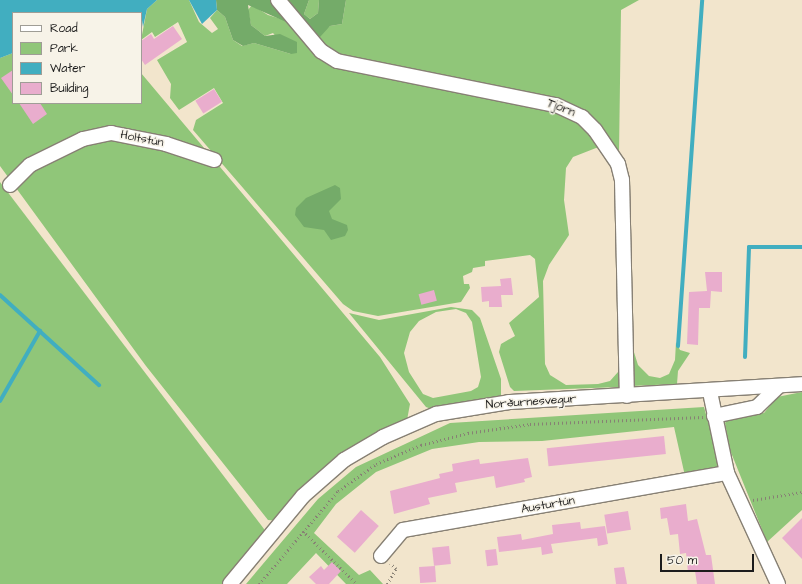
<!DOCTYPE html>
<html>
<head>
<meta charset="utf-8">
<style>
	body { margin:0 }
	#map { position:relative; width:802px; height:584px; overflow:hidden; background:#f2e5cc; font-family:"Architects Daughter",sans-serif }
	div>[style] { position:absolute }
	.green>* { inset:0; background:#90c679 }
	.forest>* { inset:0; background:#74ab69 }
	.water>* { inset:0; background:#41aec0 }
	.stream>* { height:4px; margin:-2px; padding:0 2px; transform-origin:2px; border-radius:2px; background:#41aec0 }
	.building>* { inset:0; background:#e9adcd; transform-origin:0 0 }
	.path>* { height:2.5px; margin-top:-1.25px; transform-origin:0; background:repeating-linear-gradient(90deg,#878074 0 1px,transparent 0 4px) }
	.roads { filter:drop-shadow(1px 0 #878074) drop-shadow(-1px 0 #878074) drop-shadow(0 1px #878074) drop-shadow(0 -1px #878074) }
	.minor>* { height:14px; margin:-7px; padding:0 7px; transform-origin:7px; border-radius:7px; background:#fff }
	span { translate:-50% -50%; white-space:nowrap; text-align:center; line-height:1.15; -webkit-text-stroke:3px #f7f3e8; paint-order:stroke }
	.street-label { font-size:12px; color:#1c1c1c }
	.legend { position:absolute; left:12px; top:12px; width:130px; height:92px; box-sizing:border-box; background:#f7f3e8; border:1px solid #9f9d96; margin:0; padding:5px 7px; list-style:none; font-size:12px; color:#1c1c1c }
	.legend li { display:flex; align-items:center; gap:8px; height:20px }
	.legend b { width:20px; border:1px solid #9f9d96 }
	.scale { position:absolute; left:660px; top:554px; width:94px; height:18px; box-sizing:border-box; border:2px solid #1c1c1c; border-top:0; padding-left:5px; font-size:12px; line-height:14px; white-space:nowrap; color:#1c1c1c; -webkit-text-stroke:3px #f7f3e8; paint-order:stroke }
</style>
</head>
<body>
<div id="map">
	<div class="green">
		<div style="clip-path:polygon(157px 0,189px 0,199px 22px,212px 33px,218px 29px,210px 18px,217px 10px,225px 17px,233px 40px,242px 46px,254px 43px,291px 54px,273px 33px,265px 36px,251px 25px,248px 10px,252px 5px,268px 15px,294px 23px,324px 56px,575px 115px,605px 149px,596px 148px,573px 157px,566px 168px,564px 200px,569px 235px,549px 265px,543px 281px,545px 364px,550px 375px,566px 385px,598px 384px,610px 381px,618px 372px,621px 357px,619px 387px,514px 391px,510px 387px,499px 352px,501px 344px,515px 336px,509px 323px,539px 297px,535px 259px,530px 255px,485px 261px,485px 266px,473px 268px,472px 272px,463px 276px,464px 284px,469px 284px,470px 288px,461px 302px,378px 316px,353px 311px,343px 304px,193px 130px,196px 120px,223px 103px,214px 88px,179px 110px,170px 98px,171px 84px,157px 60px,187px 42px,178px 22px,155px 37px,152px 32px,141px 40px,147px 9px)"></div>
		<div style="clip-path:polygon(309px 0,319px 0,318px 13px,310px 19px,304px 14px)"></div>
		<div style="clip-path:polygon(346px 0,639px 0,621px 10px,619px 154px,571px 106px,361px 63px,326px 50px,316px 36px,330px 26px,342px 24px)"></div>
		<div style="clip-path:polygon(13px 53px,13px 103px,141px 103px,141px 73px,380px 357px,410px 404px,407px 420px,388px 429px,279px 521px,268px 520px,146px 366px,0 166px,0 58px)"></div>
		<div style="clip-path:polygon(0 182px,264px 529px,264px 538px,227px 584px,0 584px)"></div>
		<div style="clip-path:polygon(evenodd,451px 307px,472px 310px,480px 318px,501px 379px,501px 398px,434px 410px,426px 407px,349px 313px,379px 320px,451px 307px,456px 309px,466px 313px,472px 322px,481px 377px,478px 387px,471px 391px,433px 398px,423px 394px,409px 372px,404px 353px,410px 332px,419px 321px,436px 312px,456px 309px)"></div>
		<div style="clip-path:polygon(629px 336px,638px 365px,649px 376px,660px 378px,669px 374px,675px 360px,676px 342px,680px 350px,690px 353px,678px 371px,677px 384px,631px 386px)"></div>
		<div style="clip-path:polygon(802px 392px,802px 510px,767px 542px,730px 450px,725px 423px,730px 416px,764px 413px,777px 397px)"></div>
		<div style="clip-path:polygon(704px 407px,721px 470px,685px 476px,674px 427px,542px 441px,479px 442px,432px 449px,376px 472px,336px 504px,314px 533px,359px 575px,370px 570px,383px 584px,346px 584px,316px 553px,287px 584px,246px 584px,318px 499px,356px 467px,450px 423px)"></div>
	</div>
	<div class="forest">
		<div style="clip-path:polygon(216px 0,309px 0,304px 14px,310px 19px,318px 13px,319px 0,346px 0,342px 24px,330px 26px,320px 37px,248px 5px,251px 25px,265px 36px,280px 34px,297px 42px,297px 53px,291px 54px,254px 43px,243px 46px,233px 40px,225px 17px,217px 10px)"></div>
		<div style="clip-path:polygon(335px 185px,340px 188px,341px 199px,329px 211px,332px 219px,347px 225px,348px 230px,345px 236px,331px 240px,324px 230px,304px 227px,295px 215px,296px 208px,306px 198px)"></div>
	</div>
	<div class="water">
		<div style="clip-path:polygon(0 0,157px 0,147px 9px,143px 27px,141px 13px,13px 13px,13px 53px,0 58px)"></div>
		<div style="clip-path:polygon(189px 0,216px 0,217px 10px,202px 24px)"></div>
	</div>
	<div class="stream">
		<div style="left:0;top:295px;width:134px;rotate:42.3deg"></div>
		<div style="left:678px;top:346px;width:347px;rotate:-86deg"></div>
		<div style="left:745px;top:357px;width:110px;rotate:-87.9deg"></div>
		<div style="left:749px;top:247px;width:53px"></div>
		<div style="left:0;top:401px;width:81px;rotate:-60.3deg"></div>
	</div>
	<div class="building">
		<div style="clip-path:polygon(173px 26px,182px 39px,145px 65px,141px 59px,141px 41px,151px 34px,154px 39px)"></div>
		<div style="clip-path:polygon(13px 70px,13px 95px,1px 78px)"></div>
		<div style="left:214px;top:89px;width:15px;height:22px;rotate:58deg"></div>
		<div style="clip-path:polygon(19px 103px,40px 103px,47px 114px,33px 124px)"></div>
		<div style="clip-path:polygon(705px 272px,722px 272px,722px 292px,711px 291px,710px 308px,699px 308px,698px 345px,687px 344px,689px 292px,707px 291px)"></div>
		<div style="clip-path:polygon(511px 278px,513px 295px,501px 295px,502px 307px,489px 307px,489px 301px,482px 302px,481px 287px,501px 286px,500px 279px)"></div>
		<div style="left:434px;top:290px;width:11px;height:16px;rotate:75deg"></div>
		<div style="left:664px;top:436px;width:18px;height:118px;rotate:84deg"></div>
		<div style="clip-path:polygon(528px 458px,532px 477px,524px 479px,525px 482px,496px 488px,494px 476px,455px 483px,457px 492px,428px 498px,430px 504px,394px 514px,390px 491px,440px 478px,439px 474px,453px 471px,452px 464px,479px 459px,480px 464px)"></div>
		<div style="clip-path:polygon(686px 504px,688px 521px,697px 519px,706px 555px,711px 555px,715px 584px,697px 584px,695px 571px,688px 572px,686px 553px,680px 554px,678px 534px,670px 535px,667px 518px,661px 519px,660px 508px)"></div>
		<div style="left:361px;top:510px;width:24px;height:36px;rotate:42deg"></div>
		<div style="left:628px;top:511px;width:19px;height:24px;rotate:81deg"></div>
		<div style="clip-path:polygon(802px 518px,802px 559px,782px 538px)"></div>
		<div style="clip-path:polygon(580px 522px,581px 529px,605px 526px,608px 544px,598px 546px,597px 538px,551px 544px,553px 553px,542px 555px,541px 547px,499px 552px,497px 537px,521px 534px,522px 540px,553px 534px,552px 525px)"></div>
		<div style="left:449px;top:546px;width:18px;height:17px;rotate:84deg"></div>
		<div style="left:496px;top:549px;width:16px;height:11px;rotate:83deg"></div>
		<div style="clip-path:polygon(332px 562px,341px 571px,329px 584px,316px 584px,309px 577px,321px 566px,324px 570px)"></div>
		<div style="left:435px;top:566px;width:16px;height:16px;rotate:86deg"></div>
		<div style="clip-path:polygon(624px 567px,627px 584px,616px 584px,614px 568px)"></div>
	</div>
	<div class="path">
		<div style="left:753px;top:500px;width:50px;rotate:-9.3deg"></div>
		<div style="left:303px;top:531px;width:76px;rotate:44.5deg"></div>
		<div style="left:259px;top:584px;width:122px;rotate:-49.7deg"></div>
		<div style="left:338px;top:491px;width:47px;rotate:-35.4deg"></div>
		<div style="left:376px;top:464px;width:49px;rotate:-22.9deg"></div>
		<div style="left:421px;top:445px;width:49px;rotate:-14.3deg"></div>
		<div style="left:468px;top:433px;width:63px;rotate:-8.3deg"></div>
		<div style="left:530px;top:424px;width:173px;rotate:-2.3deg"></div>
		<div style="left:387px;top:584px;width:17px;rotate:-59deg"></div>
		<div style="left:396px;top:569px;width:8px;rotate:-140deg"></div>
	</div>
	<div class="roads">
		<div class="minor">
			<div style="left:278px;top:0;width:67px;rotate:49.9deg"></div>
			<div style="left:321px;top:51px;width:19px;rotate:32deg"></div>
			<div style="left:337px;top:61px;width:223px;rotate:11.4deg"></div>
			<div style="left:556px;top:105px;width:29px;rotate:25deg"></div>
			<div style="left:582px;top:117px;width:18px;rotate:45deg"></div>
			<div style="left:595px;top:130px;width:41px;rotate:55.9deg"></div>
			<div style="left:618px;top:164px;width:16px;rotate:76deg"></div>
			<div style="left:622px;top:180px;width:216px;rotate:88.7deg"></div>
			<div style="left:10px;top:185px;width:28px;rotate:-45deg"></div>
			<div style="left:30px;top:165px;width:59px;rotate:-26.1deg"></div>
			<div style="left:83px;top:139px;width:29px;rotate:-12deg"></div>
			<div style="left:111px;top:133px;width:56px;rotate:11.3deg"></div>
			<div style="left:166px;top:144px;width:51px;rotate:18.4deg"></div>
			<div style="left:710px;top:392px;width:83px;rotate:78.1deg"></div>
			<div style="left:727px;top:473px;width:122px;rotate:65.3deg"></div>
			<div style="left:714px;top:416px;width:44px;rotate:-11.8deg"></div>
			<div style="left:757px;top:407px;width:30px;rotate:-44deg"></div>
			<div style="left:381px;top:556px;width:34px;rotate:-50deg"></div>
			<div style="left:403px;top:530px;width:329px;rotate:-10deg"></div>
			<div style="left:230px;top:584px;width:114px;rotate:-50.3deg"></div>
			<div style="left:303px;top:496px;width:55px;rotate:-41.3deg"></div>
			<div style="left:344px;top:460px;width:45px;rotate:-30.5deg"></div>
			<div style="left:383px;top:437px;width:58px;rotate:-23.5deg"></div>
			<div style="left:436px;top:414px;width:74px;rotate:-9.3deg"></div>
			<div style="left:509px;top:402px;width:294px;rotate:-3.5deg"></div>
		</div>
	</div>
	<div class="street-label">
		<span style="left:561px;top:108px;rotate:22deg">Tjörn</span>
		<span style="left:142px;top:139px;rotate:11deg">Holtstún</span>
		<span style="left:531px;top:402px;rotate:-4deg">Norðurnesvegur</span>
		<span style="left:548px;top:505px;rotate:-10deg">Austurtún</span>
	</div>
	<ul class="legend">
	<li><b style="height:5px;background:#fff"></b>Road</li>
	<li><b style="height:11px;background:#90c679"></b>Park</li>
	<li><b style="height:11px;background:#41aec0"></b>Water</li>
	<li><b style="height:11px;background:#e9adcd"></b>Building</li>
	</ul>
	<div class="scale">50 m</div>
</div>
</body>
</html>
